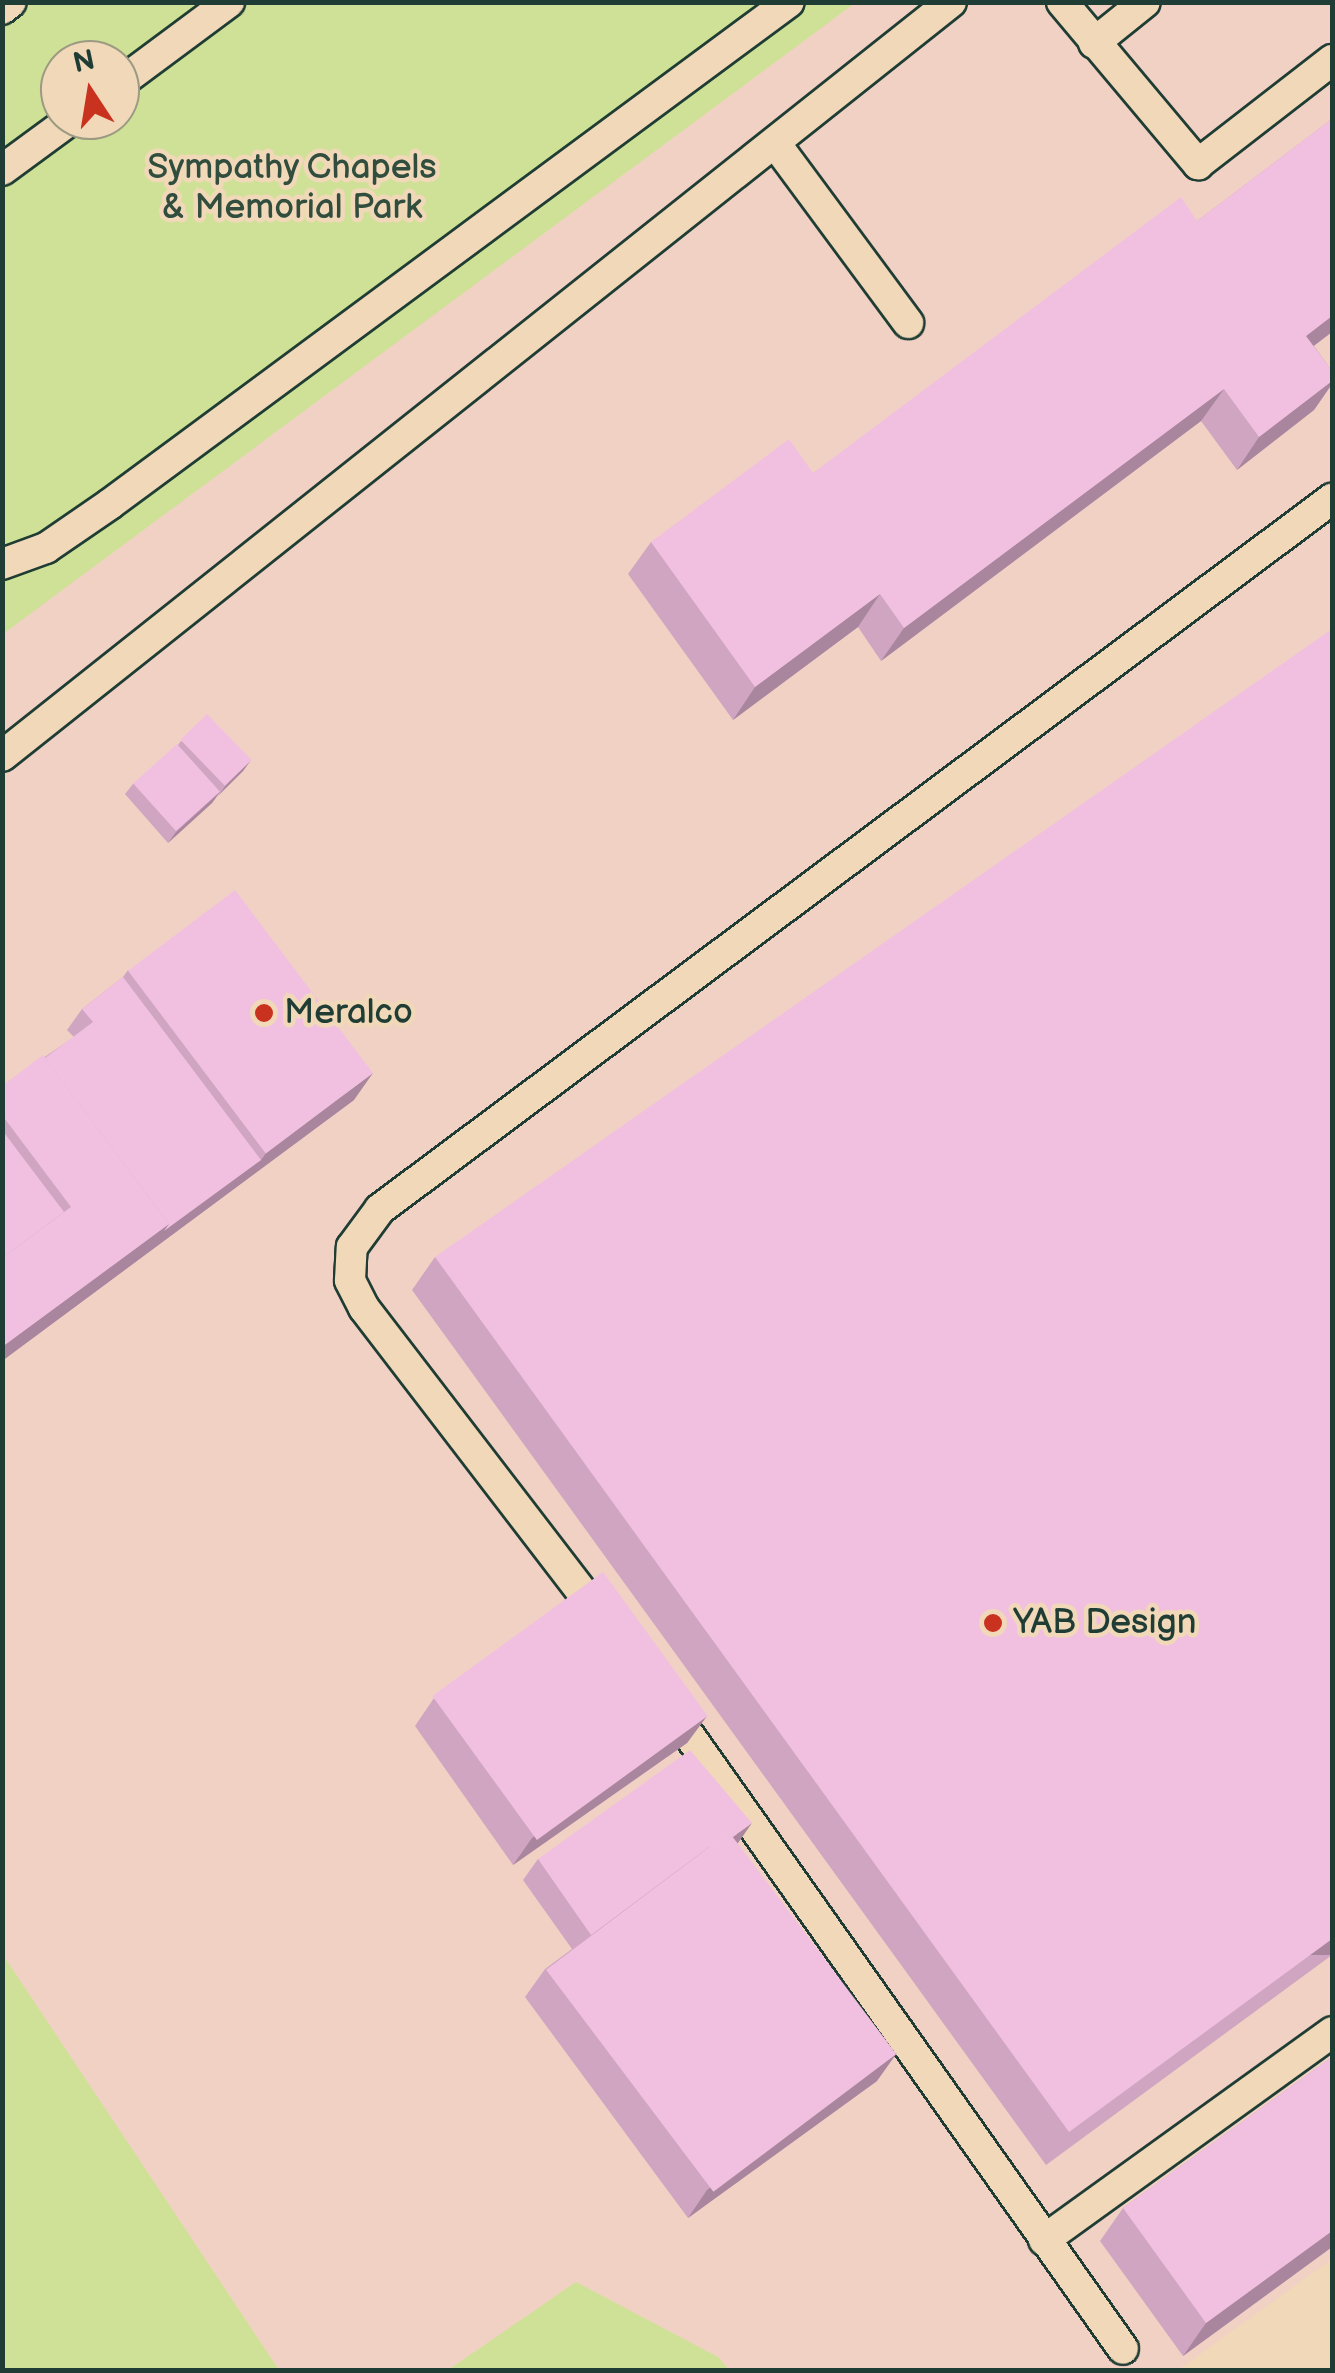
<!DOCTYPE html>
<html>
<head>
<meta charset="utf-8">
<style>
	body { margin:0 }
	#map { position:relative; width:1335px; height:2373px; overflow:hidden; background:#f0d8b8; font-family:"Balsamiq Sans",sans-serif }
	div>[style] { position:absolute }
	.built>* { inset:0; background:#f0d1c4 }
	.green>* { inset:0; background:#cfe196 }
	.roads { filter:drop-shadow(2px 0 #1f3d34) drop-shadow(-2px 0 #1f3d34) drop-shadow(0 2px #1f3d34) drop-shadow(0 -2px #1f3d34) }
	.lane>* { height:30px; margin:-15px; padding:0 15px; transform-origin:15px; border-radius:15px; background:#f0d8b8 }
	.wall>* { inset:0; background:#cfa5c1 }
	.shaded-wall>* { inset:0; background:#a9869d; transform-origin:0 0 }
	.building>* { inset:0; background:#f1c0e0; transform-origin:0 0 }
	.dots>* { width:28px; height:28px; translate:-50% -50%; box-sizing:border-box; border:5px solid #f0d8b8; border-radius:50% }
	span { translate:-50% -50%; white-space:nowrap; text-align:center; line-height:1.15; -webkit-text-stroke:9px #f0d8b8; paint-order:stroke }
	.park-label { font-size:35px; color:#314d3e }
	.poi-label { font-size:35px; color:#1f3d34 }
	.left { translate:0 -50%; text-align:left }
	.frame { position:absolute; inset:0; border:5px solid #1f3d34; pointer-events:none }
	.north { position:absolute; left:40px; top:40px; width:100px; height:100px; box-sizing:border-box; background:#f0d8b8; border:2px solid #9c9a83; border-radius:50%; rotate:348deg; font-size:28px; font-weight:700; line-height:40px; text-align:center; color:#1f3d34 }
	.north::after { content:''; display:block; margin:auto; width:35px; height:45px; background:#c8321e; clip-path:polygon(50% 0,100% 100%,50% 72%,0 100%) }
</style>
</head>
<body>
<div id="map">
	<div class="built">
		<div style="clip-path:polygon(855px 3px,1332px 3px,1332px 2259px,1178px 2370px,729px 2370px,717px 2357px,576px 2282px,448px 2370px,279px 2370px,3px 1955px,2px 634px)"></div>
	</div>
	<div class="green">
		<div style="clip-path:polygon(evenodd,3px 2px,855px 3px,3px 634px,3px 2px,60px 60px,120px 60px,120px 120px,60px 120px,60px 60px)"></div>
		<div style="clip-path:polygon(3px 1955px,279px 2370px,3px 2370px)"></div>
		<div style="clip-path:polygon(576px 2282px,718px 2357px,729px 2370px,448px 2370px)"></div>
	</div>
	<div class="roads">
		<div class="lane">
			<div style="left:1062px;top:2px;width:212px;rotate:50deg"></div>
			<div style="left:1198px;top:164px;width:170px;rotate:-37.8deg"></div>
			<div style="left:2px;top:9px;width:11px;rotate:-38deg"></div>
			<div style="left:1094px;top:43px;width:65px;rotate:-38.8deg"></div>
			<div style="left:120px;top:83px;width:136px;rotate:-36.6deg"></div>
			<div style="left:775px;top:143px;width:224px;rotate:53.5deg"></div>
			<div style="left:2px;top:170px;width:84px;rotate:-36.3deg"></div>
			<div style="left:2px;top:564px;width:47px;rotate:-20deg"></div>
			<div style="left:46px;top:548px;width:78px;rotate:-34.5deg"></div>
			<div style="left:110px;top:504px;width:844px;rotate:-36.48deg"></div>
			<div style="left:2px;top:756px;width:1212px;rotate:-38.47deg"></div>
			<div style="left:605px;top:1622px;width:396px;rotate:-127.5deg"></div>
			<div style="left:364px;top:1308px;width:31px;rotate:-117deg"></div>
			<div style="left:350px;top:1280px;width:33px;rotate:-87deg"></div>
			<div style="left:352px;top:1247px;width:47px;rotate:-53.6deg"></div>
			<div style="left:380px;top:1209px;width:1188px;rotate:-36.72deg"></div>
			<div style="left:669px;top:1707px;width:786px;rotate:54.73deg"></div>
			<div style="left:1044px;top:2240px;width:355px;rotate:-35.8deg"></div>
		</div>
	</div>
	<div class="wall">
		<div style="clip-path:polygon(1332px 119px,1332px 332px,1314px 346px,1332px 371px,1332px 384px,1314px 410px,1237px 470px,1201px 421px,881px 661px,858px 627px,733px 720px,628px 574px,651px 542px,813px 473px,1197px 221px)"></div>
		<div style="clip-path:polygon(181px 741px,251px 760px,243px 771px,218px 795px,212px 803px,168px 843px,125px 794px,133px 784px,178px 745px)"></div>
		<div style="clip-path:polygon(128px 970px,354px 1100px,2px 1361px,2px 1086px,74px 1037px,67px 1030px,82px 1009px,123px 977px)"></div>
		<div style="clip-path:polygon(435px 1257px,1332px 1955px,1046px 2165px,412px 1290px)"></div>
		<div style="clip-path:polygon(434px 1698px,707px 1716px,687px 1743px,513px 1865px,415px 1726px)"></div>
		<div style="clip-path:polygon(738px 1844px,877px 2081px,688px 2218px,525px 1997px,545px 1969px,572px 1949px,523px 1880px,538px 1859px)"></div>
		<div style="clip-path:polygon(1332px 2057px,1332px 2247px,1183px 2356px,1100px 2241px,1123px 2208px)"></div>
	</div>
	<div class="shaded-wall">
		<div style="clip-path:polygon(1332px 316px,1332px 332px,1284px 368px,1306px 336px)"></div>
		<div style="clip-path:polygon(1332px 381px,1332px 384px,1314px 410px,1237px 470px,1259px 437px)"></div>
		<div style="clip-path:polygon(1224px 389px,1201px 421px,881px 661px,904px 628px)"></div>
		<div style="clip-path:polygon(880px 594px,858px 627px,733px 720px,755px 687px)"></div>
		<div style="clip-path:polygon(251px 760px,243px 771px,218px 796px,226px 785px)"></div>
		<div style="clip-path:polygon(220px 792px,212px 803px,168px 843px,176px 832px)"></div>
		<div style="clip-path:polygon(373px 1073px,354px 1100px,2px 1361px,2px 1347px,169px 1224px,261px 1160px,266px 1153px)"></div>
		<div style="clip-path:polygon(707px 1716px,687px 1743px,513px 1865px,532px 1838px)"></div>
		<div style="clip-path:polygon(752px 1823px,738px 1843px,592px 1936px)"></div>
		<div style="left:1332px;top:1939px;width:16px;height:326px;rotate:90deg"></div>
		<div style="clip-path:polygon(897px 2053px,877px 2081px,688px 2218px,707px 2190px)"></div>
		<div style="clip-path:polygon(1332px 2231px,1332px 2247px,1183px 2356px,1206px 2323px)"></div>
	</div>
	<div class="building">
		<div style="clip-path:polygon(1332px 119px,1332px 316px,1306px 336px,1332px 371px,1332px 381px,1259px 437px,1224px 389px,904px 628px,880px 594px,755px 687px,651px 542px,789px 439px,813px 473px,1181px 197px,1197px 221px)"></div>
		<div style="clip-path:polygon(1332px 629px,1332px 1939px,1069px 2132px,435px 1257px)"></div>
		<div style="left:207px;top:714px;width:64px;height:37px;rotate:46deg"></div>
		<div style="left:177px;top:744px;width:64px;height:59px;rotate:48deg"></div>
		<div style="left:235px;top:890px;width:229px;height:134px;rotate:53deg"></div>
		<div style="clip-path:polygon(123px 977px,261px 1160px,164px 1231px,169px 1224px,45px 1058px,93px 1022px,82px 1009px)"></div>
		<div style="clip-path:polygon(43px 1055px,169px 1224px,2px 1347px,2px 1258px,71px 1207px,2px 1115px,2px 1086px)"></div>
		<div style="clip-path:polygon(2px 1130px,64px 1212px,2px 1258px)"></div>
		<div style="left:603px;top:1572px;width:178px;height:211px;rotate:54deg"></div>
		<div style="clip-path:polygon(690px 1750px,752px 1823px,733px 1837px,729px 1832px,591px 1935px,538px 1859px)"></div>
		<div style="left:729px;top:1832px;width:278px;height:229px;rotate:53deg"></div>
		<div style="clip-path:polygon(1332px 2057px,1332px 2231px,1206px 2323px,1123px 2208px)"></div>
	</div>
	<div class="dots">
		<div style="left:264px;top:1013px;background:#c8321e"></div>
		<div style="left:993px;top:1623px;background:#c8321e"></div>
	</div>
	<div class="park-label">
		<span style="left:292px;top:188px">Sympathy Chapels<br>&amp; Memorial Park</span>
	</div>
	<div class="poi-label">
		<span class="left" style="left:284px;top:1013px">Meralco</span>
		<span class="left" style="left:1013px;top:1623px">YAB Design</span>
	</div>
	<div class="frame"></div>
	<div class="north">N</div>
</div>
</body>
</html>
